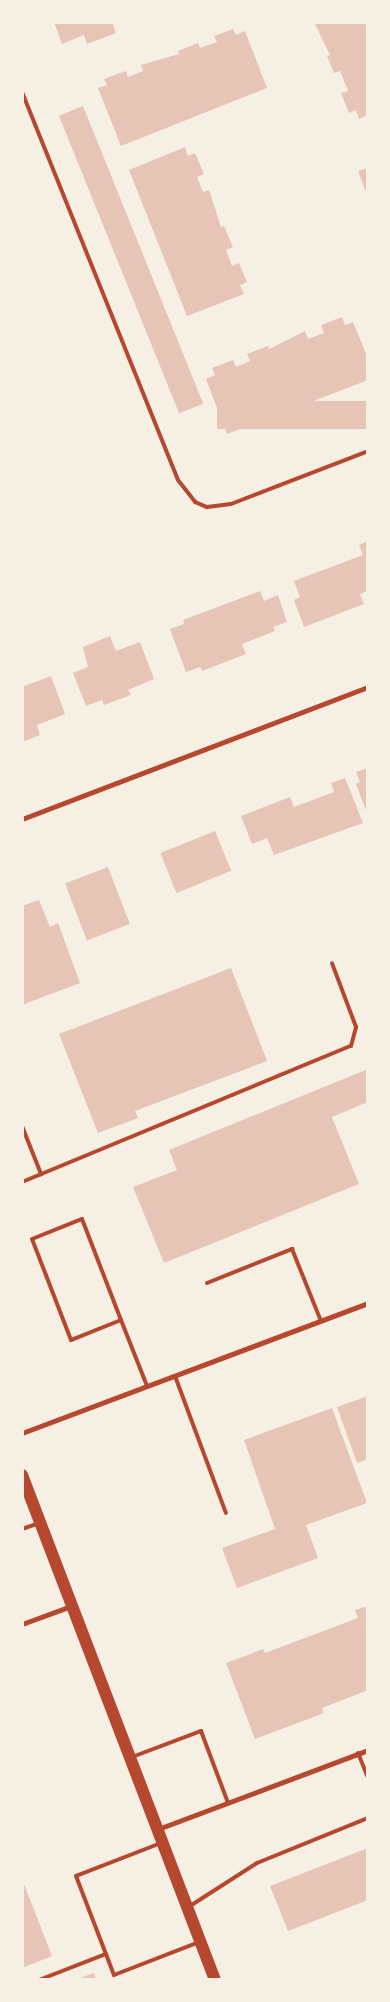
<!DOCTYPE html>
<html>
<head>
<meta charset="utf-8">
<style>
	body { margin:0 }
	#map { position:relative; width:390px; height:2002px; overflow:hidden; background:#f6efe4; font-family:"Varela Round",sans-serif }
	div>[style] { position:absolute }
	.building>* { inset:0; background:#e6c5b7; transform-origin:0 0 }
	.service>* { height:4px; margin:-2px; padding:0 2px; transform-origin:2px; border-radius:2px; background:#b5482f }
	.minor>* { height:5px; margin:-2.5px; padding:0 2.5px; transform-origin:2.5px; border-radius:2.5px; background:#b5482f }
	.primary>* { height:12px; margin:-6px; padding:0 6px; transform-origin:6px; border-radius:6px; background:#b5482f }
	span { translate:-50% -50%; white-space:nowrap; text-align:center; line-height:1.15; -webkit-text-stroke:5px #f6efe4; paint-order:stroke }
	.frame { position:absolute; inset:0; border:24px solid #f6efe4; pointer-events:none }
</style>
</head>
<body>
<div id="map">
	<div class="building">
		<div style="clip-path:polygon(54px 22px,117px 22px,113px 24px,116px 33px,87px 44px,84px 35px,62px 44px)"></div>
		<div style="clip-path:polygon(314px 22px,368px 22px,368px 115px,359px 119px,356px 110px,349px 113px,341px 93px,348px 91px,340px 71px,334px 73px,327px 56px,330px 55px)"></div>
		<div style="clip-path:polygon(233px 29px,236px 35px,245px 31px,267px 88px,121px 146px,98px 88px,107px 85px,104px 79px,126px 71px,128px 77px,143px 71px,141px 65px,179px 54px,178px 51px,198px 43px,200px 48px,217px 42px,214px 36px)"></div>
		<div style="left:83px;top:106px;width:321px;height:26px;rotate:68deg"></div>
		<div style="clip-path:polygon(185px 147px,188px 156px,195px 153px,204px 174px,197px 177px,203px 192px,209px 190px,221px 227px,224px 226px,233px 247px,226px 250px,232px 266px,239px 263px,247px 282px,240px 285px,244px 294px,187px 316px,129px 170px)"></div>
		<div style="clip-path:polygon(368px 168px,368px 195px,367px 195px,358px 171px)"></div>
		<div style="clip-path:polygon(342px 317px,345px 325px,353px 322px,368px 359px,368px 380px,227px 434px,206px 379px,215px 375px,212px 368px,233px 360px,236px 367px,250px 361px,247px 354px,268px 346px,269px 349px,305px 331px,308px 339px,324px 333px,321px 325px)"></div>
		<div style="left:368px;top:401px;width:28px;height:151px;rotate:90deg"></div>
		<div style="clip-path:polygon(368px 541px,368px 591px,360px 594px,364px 604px,304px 627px,294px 600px,300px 597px,294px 581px,363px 555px,359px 545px)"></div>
		<div style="clip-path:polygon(260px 591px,264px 601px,278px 595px,287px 622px,273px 627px,275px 631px,242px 644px,246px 654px,202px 671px,200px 667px,186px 672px,170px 629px,184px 624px,183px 620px)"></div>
		<div style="clip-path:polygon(110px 636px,116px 651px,140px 642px,154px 679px,128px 690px,131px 695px,104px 705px,102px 700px,86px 706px,73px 673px,88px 667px,83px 647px)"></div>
		<div style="clip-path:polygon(51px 676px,65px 714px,37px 725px,40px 735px,22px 742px,22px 687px)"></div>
		<div style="clip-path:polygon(368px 768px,368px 813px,367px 813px,356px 784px,360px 782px,356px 772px)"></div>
		<div style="clip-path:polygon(345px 778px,363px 823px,274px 855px,267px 838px,252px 844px,241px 816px,290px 797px,294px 807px,334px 792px,331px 783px)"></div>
		<div style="left:215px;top:831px;width:43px;height:59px;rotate:68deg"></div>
		<div style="left:108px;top:867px;width:61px;height:46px;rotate:69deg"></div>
		<div style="clip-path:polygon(39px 900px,50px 927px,58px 923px,80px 983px,22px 1005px,22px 906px)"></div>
		<div style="clip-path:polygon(231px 968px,267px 1061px,135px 1111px,138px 1118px,98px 1133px,59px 1034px)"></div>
		<div style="clip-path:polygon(368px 1069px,368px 1102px,332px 1117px,359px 1184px,164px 1263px,133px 1187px,177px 1170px,169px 1150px)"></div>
		<div style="clip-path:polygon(368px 1396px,368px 1459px,357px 1463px,337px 1407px)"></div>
		<div style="clip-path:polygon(332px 1408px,367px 1503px,306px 1525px,318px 1558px,237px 1588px,222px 1548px,275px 1529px,244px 1440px)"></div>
		<div style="clip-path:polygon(368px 1606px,368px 1690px,322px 1708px,324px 1713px,255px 1739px,226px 1663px,263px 1649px,265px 1653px,358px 1618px,355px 1610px)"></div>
		<div style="clip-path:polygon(368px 1848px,368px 1900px,288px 1931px,270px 1886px)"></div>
		<div style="clip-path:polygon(22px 1879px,52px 1956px,22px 1968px)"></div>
		<div style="clip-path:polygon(94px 1973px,96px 1980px,77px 1980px,77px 1979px)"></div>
	</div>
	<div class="service">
		<div style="left:22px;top:92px;width:418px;rotate:68.1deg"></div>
		<div style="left:178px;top:480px;width:28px;rotate:52deg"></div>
		<div style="left:195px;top:502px;width:13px;rotate:23deg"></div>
		<div style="left:207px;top:507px;width:24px;rotate:-7deg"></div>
		<div style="left:231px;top:504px;width:147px;rotate:-21.1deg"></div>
		<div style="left:22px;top:1126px;width:52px;rotate:68.4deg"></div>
		<div style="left:22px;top:1182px;width:356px;rotate:-22.5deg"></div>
		<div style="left:351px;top:1046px;width:20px;rotate:-75deg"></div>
		<div style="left:356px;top:1027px;width:68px;rotate:-110.6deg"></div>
		<div style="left:207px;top:1283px;width:92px;rotate:-21.8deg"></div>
		<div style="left:292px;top:1249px;width:78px;rotate:68.1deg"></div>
		<div style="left:121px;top:1320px;width:54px;rotate:158.2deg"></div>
		<div style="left:71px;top:1340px;width:108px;rotate:-111.1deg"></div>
		<div style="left:32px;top:1239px;width:54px;rotate:-21.8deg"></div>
		<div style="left:82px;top:1219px;width:108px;rotate:68.9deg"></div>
		<div style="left:121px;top:1320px;width:71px;rotate:68.5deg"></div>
		<div style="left:175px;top:1376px;width:146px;rotate:69.6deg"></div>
		<div style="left:22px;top:1529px;width:18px;rotate:-19deg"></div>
		<div style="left:358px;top:1753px;width:27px;rotate:68deg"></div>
		<div style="left:132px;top:1757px;width:74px;rotate:-20.6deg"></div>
		<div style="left:201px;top:1731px;width:77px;rotate:69.4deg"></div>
		<div style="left:161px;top:1843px;width:91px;rotate:158.8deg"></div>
		<div style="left:76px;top:1876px;width:106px;rotate:69deg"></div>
		<div style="left:114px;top:1975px;width:91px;rotate:-21.2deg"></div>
		<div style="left:190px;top:1906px;width:80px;rotate:-32.7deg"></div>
		<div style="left:257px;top:1863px;width:120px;rotate:-22.1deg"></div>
		<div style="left:39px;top:1980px;width:72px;rotate:-21.2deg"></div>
	</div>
	<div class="minor">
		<div style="left:22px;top:819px;width:370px;rotate:-20.9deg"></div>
		<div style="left:22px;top:1433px;width:370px;rotate:-20.6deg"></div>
		<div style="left:22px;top:1624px;width:52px;rotate:-20.2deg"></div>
		<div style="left:158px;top:1829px;width:224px;rotate:-20.6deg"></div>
	</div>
	<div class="primary">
		<div style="left:22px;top:1475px;width:541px;rotate:69.08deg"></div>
	</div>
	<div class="frame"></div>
</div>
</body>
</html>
